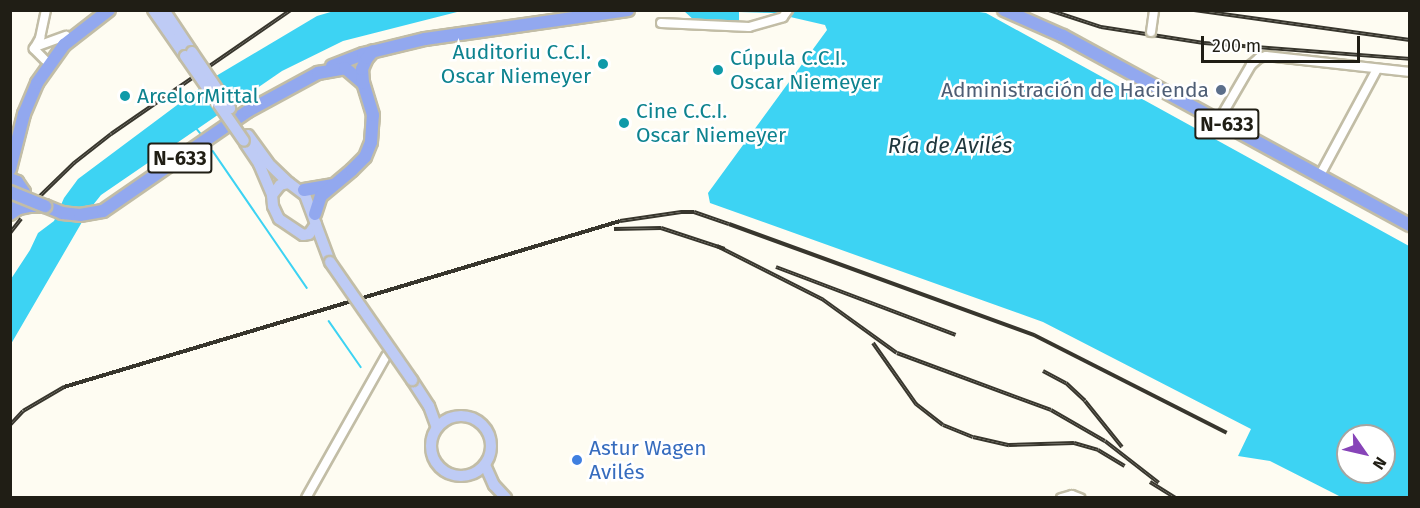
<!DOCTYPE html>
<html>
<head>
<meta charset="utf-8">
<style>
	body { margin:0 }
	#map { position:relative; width:1420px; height:508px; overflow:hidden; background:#fefcf2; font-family:"Fira Sans",sans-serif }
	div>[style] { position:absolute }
	.water>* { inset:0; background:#3dd3f3 }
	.stream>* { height:1.5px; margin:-0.75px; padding:0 0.75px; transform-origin:0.75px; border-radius:0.75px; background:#3dd3f3 }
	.roads { filter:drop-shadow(2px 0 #c2bda6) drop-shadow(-2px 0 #c2bda6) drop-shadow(0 2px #c2bda6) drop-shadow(0 -2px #c2bda6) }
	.minor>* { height:8px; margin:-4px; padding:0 4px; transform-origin:4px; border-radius:4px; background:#fff }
	.major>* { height:10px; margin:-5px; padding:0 5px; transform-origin:5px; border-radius:5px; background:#becbf5 }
	.major>.ring { margin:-5px; padding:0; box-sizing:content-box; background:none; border:10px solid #becbf5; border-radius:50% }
	.highway>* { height:12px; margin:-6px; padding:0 6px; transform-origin:6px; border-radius:6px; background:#92a8ef }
	.rail>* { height:4px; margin-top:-2px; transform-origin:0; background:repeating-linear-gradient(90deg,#fff 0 4.5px,#38362d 0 9px); box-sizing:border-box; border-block:2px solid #38362d }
	.bridges { filter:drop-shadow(2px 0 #c2bda6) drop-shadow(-2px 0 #c2bda6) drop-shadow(0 2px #c2bda6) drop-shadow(0 -2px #c2bda6) }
	.minor-bridge>* { height:8px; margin:-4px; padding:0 4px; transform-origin:4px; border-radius:4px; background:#fff }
	.major-bridge>* { height:10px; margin:-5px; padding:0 5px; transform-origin:5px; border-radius:5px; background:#becbf5 }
	.highway-bridge>* { height:12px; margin:-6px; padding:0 6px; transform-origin:6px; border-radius:6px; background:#92a8ef }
	.dots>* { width:16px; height:16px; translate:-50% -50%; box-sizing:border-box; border:3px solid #fff; border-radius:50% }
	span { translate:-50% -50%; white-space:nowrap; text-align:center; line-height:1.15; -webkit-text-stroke:5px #fff; paint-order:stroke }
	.shield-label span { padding:2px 4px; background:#fff; border:2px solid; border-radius:4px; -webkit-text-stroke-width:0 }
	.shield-label { font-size:20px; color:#201e15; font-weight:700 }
	.culture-label { font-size:21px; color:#0d838f }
	.right { translate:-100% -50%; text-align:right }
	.left { translate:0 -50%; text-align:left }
	.service-label { font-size:21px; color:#4e5e75 }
	.shop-label { font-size:21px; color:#366cbe }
	.water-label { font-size:22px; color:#1f373d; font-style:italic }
	.frame { position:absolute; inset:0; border:12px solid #201e15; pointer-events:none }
	.north { position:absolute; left:1336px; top:424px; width:60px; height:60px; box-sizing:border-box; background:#fff; border:2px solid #a6a5a1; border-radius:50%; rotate:124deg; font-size:16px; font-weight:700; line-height:24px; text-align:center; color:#201e15 }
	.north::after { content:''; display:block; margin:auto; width:21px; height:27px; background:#8744b8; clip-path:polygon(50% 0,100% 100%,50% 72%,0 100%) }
	.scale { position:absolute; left:1201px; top:36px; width:159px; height:27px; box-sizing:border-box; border:3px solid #201e15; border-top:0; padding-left:8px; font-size:18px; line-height:21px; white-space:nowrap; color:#201e15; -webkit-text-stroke:4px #fff; paint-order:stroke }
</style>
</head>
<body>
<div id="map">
	<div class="water">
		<div style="clip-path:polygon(evenodd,966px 10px,986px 13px,1409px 246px,1409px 497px,1341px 497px,1270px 461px,1238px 456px,1251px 429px,1043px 322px,710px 203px,708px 193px,827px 30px,825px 25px,773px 13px,739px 12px,739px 23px,695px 21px,684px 11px,966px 10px,1348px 436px,1384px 436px,1384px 472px,1348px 472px,1348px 436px)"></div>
		<div style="clip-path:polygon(334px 11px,461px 11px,343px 41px,282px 71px,101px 195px,89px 210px,11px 344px,11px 279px,30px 250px,38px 233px,54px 221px,64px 198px,78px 179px,216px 76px,317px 16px)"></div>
	</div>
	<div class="stream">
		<div style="left:197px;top:129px;width:6px;rotate:51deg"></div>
		<div style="left:213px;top:151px;width:166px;rotate:55.5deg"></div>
		<div style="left:329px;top:321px;width:56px;rotate:55.2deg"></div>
	</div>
	<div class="roads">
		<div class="minor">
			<div style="left:661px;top:23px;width:88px;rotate:2.6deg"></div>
			<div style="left:749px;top:27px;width:35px;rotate:-16deg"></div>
			<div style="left:783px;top:17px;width:9px;rotate:-54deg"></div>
			<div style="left:35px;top:47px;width:33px;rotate:-20deg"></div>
			<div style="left:45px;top:60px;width:16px;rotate:-135deg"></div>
			<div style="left:34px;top:49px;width:13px;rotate:-61deg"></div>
			<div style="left:40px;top:38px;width:29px;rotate:-78deg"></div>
			<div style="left:1219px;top:120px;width:64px;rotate:-59.8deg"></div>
			<div style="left:1251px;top:65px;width:11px;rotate:-41deg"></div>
			<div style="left:1259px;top:58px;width:7px;rotate:-16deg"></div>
			<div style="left:1266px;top:56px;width:145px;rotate:6.3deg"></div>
			<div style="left:1320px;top:175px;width:120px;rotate:-61.7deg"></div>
			<div style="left:306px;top:498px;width:163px;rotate:-60.6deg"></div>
			<div style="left:1061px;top:498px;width:11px;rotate:-15deg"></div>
			<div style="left:1072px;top:495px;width:9px;rotate:21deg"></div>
		</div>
		<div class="major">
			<div style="left:153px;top:10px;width:56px;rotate:55.2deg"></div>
			<div style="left:164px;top:10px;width:50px;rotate:56.3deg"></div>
			<div style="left:248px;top:135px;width:34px;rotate:54deg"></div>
			<div style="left:268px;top:163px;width:29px;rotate:44deg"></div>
			<div style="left:245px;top:143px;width:25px;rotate:56deg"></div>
			<div style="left:259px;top:164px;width:34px;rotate:67deg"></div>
			<div style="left:316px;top:224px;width:12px;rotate:125deg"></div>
			<div style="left:309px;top:234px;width:6px;rotate:171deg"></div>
			<div style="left:303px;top:235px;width:29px;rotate:-146deg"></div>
			<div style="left:279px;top:219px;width:14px;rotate:-115deg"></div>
			<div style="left:273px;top:206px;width:11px;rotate:-95deg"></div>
			<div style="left:272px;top:195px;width:13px;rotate:-51deg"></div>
			<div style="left:280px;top:185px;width:9px;rotate:-13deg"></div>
			<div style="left:289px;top:183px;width:20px;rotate:37deg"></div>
			<div style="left:305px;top:195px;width:72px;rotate:69.5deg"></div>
			<div style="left:412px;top:380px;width:31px;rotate:57deg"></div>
			<div style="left:429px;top:406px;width:23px;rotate:70deg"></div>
			<div class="ring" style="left:431px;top:416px;width:50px;height:50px"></div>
			<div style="left:485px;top:465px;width:22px;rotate:66deg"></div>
			<div style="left:494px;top:485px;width:18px;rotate:47deg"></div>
		</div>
		<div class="highway">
			<div style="left:1004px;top:10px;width:64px;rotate:23.8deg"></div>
			<div style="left:1063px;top:36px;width:395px;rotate:28.6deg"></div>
			<div style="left:332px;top:66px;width:33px;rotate:-21deg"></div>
			<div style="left:363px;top:54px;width:64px;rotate:-13.6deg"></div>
			<div style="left:425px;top:39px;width:205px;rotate:-8.1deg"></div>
			<div style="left:10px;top:169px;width:57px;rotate:-75.7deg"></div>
			<div style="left:24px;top:114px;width:34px;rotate:-67deg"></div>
			<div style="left:37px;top:83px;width:47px;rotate:-54.6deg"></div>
			<div style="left:64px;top:45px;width:57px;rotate:-37.9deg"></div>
			<div style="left:10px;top:179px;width:8px;rotate:23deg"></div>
			<div style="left:17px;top:182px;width:12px;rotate:55deg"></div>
			<div style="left:24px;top:192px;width:13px;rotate:122deg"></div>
			<div style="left:304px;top:190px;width:27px;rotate:-10deg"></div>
			<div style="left:10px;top:214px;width:11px;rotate:-34deg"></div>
			<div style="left:19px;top:208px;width:10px;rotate:-11deg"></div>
			<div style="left:29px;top:206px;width:16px"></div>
			<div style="left:45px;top:206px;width:18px;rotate:22deg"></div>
			<div style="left:62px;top:213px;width:18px;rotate:6deg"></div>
			<div style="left:80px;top:215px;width:23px;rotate:-10deg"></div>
			<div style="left:103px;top:211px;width:176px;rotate:-34.6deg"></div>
			<div style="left:248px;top:111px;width:80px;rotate:-28.5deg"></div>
			<div style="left:318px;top:73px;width:27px;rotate:-10deg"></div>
			<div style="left:345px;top:68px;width:23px;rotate:40deg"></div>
			<div style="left:315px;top:214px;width:19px;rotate:-72deg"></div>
			<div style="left:321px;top:196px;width:40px;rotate:-40deg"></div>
			<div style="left:352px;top:170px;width:18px;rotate:-45deg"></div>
			<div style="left:365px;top:157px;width:16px;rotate:-68deg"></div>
			<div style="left:371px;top:142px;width:27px;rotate:-86deg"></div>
			<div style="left:373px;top:115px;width:34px;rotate:-107deg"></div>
			<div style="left:363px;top:83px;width:14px;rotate:-94deg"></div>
			<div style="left:362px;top:69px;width:12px;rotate:-66deg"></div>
			<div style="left:367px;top:58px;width:9px;rotate:-49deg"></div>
		</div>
	</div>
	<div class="rail">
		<div style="left:1049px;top:10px;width:55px;rotate:18.1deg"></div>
		<div style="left:1101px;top:27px;width:104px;rotate:8.8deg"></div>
		<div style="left:1204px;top:43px;width:207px;rotate:4.4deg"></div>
		<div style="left:1194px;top:10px;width:218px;rotate:7.9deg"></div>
		<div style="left:39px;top:197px;width:49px;rotate:-44.2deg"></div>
		<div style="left:74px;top:163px;width:47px;rotate:-38.1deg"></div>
		<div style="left:111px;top:134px;width:219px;rotate:-34.6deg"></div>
		<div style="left:614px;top:229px;width:47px;rotate:-1.2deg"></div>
		<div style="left:661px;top:228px;width:67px;rotate:18.2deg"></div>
		<div style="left:10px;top:233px;width:18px;rotate:-52deg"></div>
		<div style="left:717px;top:246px;width:118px;rotate:26.8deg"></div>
		<div style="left:822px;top:299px;width:92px;rotate:35.8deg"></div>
		<div style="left:897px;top:353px;width:164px;rotate:20.3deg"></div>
		<div style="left:1051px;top:410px;width:62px;rotate:29.9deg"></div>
		<div style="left:1105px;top:441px;width:68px;rotate:37.9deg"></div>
		<div style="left:776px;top:267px;width:192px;rotate:20.7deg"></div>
		<div style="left:873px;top:343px;width:75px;rotate:54.8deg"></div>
		<div style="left:916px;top:404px;width:34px;rotate:38deg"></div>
		<div style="left:943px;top:425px;width:32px;rotate:22deg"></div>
		<div style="left:973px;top:437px;width:37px;rotate:13deg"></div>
		<div style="left:1009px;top:445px;width:65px;rotate:-1.8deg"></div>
		<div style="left:1074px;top:443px;width:25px;rotate:16deg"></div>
		<div style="left:1098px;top:450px;width:31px;rotate:31deg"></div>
		<div style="left:1043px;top:371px;width:26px;rotate:28deg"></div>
		<div style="left:1066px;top:383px;width:26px;rotate:43deg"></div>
		<div style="left:1085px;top:401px;width:59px;rotate:51.2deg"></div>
		<div style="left:10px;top:425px;width:19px;rotate:-47deg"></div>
		<div style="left:23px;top:411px;width:48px;rotate:-30.3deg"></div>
		<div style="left:64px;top:387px;width:580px;rotate:-16.62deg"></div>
		<div style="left:620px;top:221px;width:62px;rotate:-8.4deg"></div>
		<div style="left:681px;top:212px;width:13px"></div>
		<div style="left:694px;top:212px;width:37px;rotate:19deg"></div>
		<div style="left:729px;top:224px;width:325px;rotate:20deg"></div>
		<div style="left:1034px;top:335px;width:216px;rotate:26.9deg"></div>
		<div style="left:1150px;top:482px;width:31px;rotate:32deg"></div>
	</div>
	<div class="bridges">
		<div class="minor-bridge">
			<div style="left:1151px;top:32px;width:22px;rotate:-82deg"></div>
		</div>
		<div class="major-bridge">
			<div style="left:192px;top:52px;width:68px;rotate:55.8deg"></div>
			<div style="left:185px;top:56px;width:103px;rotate:55.2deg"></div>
			<div style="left:330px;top:262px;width:144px;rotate:55.2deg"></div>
		</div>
		<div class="highway-bridge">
			<div style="left:10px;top:192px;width:38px;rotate:22deg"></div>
		</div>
	</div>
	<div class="dots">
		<div style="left:603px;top:64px;background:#0f9aa8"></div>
		<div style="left:718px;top:70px;background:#0f9aa8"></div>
		<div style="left:1221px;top:90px;background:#5c6f8a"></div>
		<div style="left:125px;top:96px;background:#0f9aa8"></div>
		<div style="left:624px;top:123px;background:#0f9aa8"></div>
		<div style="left:577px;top:460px;background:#3f7fe0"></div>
	</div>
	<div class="shield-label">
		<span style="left:1227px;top:124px">N-633</span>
		<span style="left:180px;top:158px">N-633</span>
	</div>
	<div class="culture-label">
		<span class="right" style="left:591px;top:64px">Auditoriu C.C.I.<br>Oscar Niemeyer</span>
		<span class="left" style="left:730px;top:70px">Cúpula C.C.I.<br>Oscar Niemeyer</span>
		<span class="left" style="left:137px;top:96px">ArcelorMittal</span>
		<span class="left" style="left:636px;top:123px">Cine C.C.I.<br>Oscar Niemeyer</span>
	</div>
	<div class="service-label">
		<span class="right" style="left:1209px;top:90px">Administración de Hacienda</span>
	</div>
	<div class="shop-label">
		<span class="left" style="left:589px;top:460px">Astur Wagen<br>Avilés</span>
	</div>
	<div class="water-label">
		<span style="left:950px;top:146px">Ría de Avilés</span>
	</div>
	<div class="frame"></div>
	<div class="north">N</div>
	<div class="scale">200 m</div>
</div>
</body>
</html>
